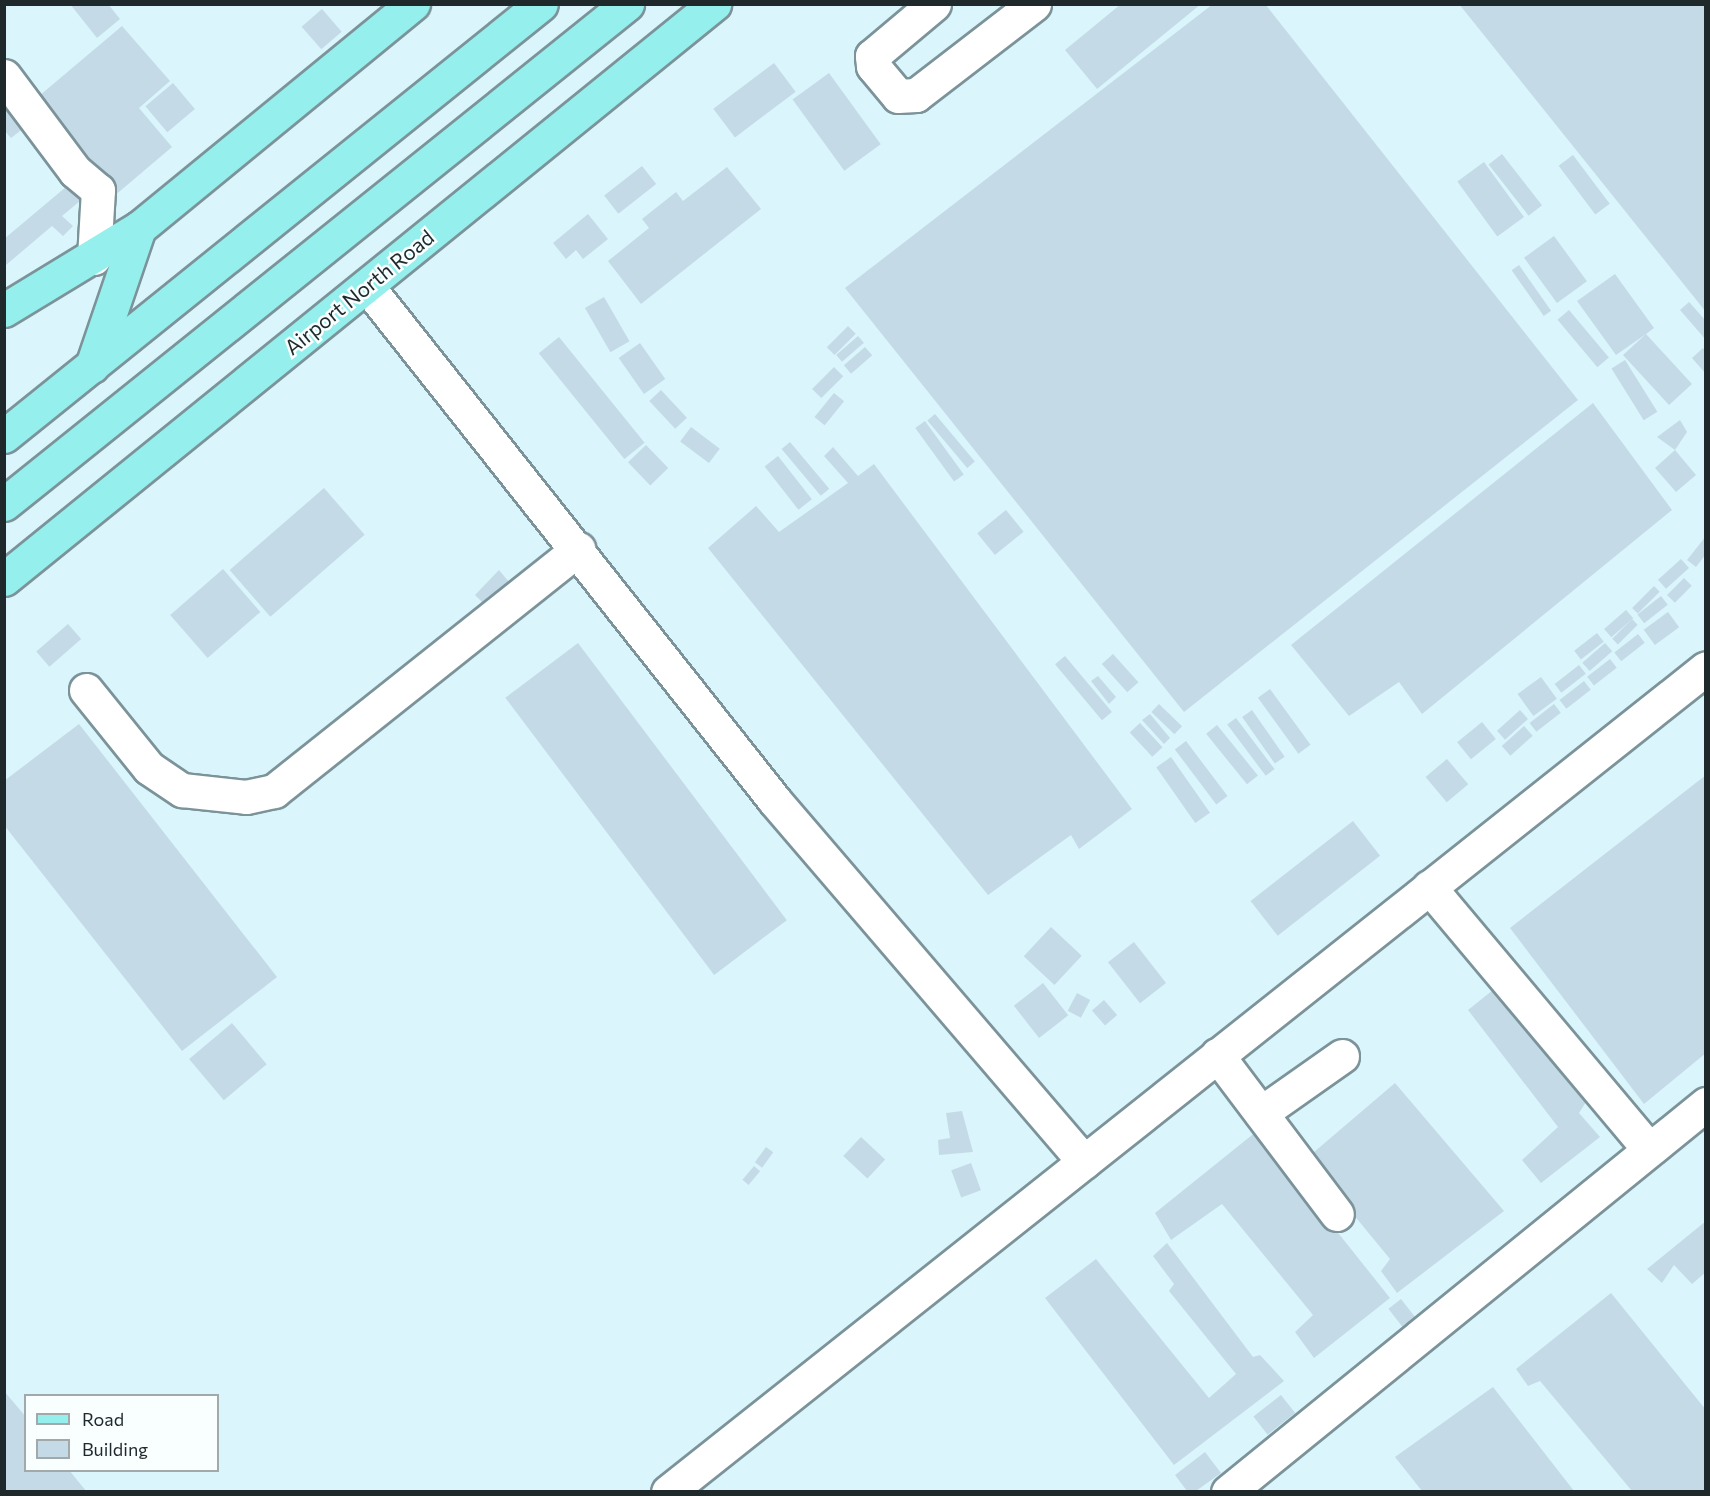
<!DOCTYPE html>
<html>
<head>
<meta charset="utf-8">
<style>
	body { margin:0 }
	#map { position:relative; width:1710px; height:1496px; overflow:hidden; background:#daf5fb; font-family:Commissioner,sans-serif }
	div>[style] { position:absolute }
	.building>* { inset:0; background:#c4dbe7; transform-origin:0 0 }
	.roads { filter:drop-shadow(2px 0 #7b9399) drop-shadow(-2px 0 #7b9399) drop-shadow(0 2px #7b9399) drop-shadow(0 -2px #7b9399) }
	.minor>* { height:33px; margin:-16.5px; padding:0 16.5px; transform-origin:16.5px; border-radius:16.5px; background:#fff }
	.major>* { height:33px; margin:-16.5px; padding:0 16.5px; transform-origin:16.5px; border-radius:16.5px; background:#95efec }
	span { translate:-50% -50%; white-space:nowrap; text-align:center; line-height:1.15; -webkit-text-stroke:5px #f9feff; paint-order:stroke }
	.street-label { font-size:21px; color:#1f292b }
	.frame { position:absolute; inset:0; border:6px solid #1f292b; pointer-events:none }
	.legend { position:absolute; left:24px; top:1394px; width:195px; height:78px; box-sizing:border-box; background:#f9feff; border:2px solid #a2a9aa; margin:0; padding:8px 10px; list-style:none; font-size:18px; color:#1f292b }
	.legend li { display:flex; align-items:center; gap:12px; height:30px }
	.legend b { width:30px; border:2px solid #a2a9aa }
</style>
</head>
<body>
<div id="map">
	<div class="building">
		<div style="clip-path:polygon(70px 4px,108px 4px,120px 19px,97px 38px)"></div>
		<div style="clip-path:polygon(1121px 4px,1201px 4px,1097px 89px,1065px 50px)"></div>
		<div style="clip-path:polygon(1213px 4px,1265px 4px,1578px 400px,1184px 712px,845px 288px)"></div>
		<div style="clip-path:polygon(1459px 4px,1706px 4px,1706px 312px)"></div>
		<div style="left:322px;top:9px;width:30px;height:27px;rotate:49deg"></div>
		<div style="clip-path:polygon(122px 26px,170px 81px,139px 108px,172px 147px,113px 197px,42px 113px,48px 107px,39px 96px)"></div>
		<div style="left:774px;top:63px;width:36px;height:76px;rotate:53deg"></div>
		<div style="left:829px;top:73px;width:88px;height:45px;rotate:54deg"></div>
		<div style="clip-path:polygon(4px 76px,37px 118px,11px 138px,4px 130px)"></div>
		<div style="left:173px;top:83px;width:34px;height:36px;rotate:50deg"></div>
		<div style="left:1502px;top:154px;width:65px;height:17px;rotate:52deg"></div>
		<div style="left:1573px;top:155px;width:61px;height:18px;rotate:53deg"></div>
		<div style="left:1484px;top:162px;width:68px;height:33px;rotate:54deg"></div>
		<div style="left:642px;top:166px;width:23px;height:48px;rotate:52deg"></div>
		<div style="clip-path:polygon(727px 167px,761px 209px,641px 304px,608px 261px,649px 228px,642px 219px,676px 192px,683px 201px)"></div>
		<div style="clip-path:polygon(79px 176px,92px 191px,62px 216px,73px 226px,63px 236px,52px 226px,6px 265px,4px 239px)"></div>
		<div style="clip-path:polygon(588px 214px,608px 239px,583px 259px,576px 250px,566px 259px,553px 243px)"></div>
		<div style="left:1554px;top:236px;width:56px;height:37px;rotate:54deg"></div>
		<div style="left:1519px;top:265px;width:56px;height:9px;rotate:55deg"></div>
		<div style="clip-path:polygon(1615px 274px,1654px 328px,1646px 334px,1692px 384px,1669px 405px,1623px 355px,1646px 334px,1616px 355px,1577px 301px)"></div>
		<div style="left:604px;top:297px;width:51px;height:22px;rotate:60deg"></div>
		<div style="clip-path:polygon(1689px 302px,1706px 321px,1706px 340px,1680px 310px)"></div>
		<div style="left:1569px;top:310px;width:62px;height:15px;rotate:50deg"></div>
		<div style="left:848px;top:326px;width:11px;height:30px;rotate:45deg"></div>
		<div style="left:858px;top:336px;width:9px;height:29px;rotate:49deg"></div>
		<div style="left:559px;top:337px;width:136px;height:26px;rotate:51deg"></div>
		<div style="left:640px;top:343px;width:44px;height:26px;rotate:55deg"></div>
		<div style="left:865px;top:347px;width:11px;height:28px;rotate:49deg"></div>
		<div style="clip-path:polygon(1703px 348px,1706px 351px,1706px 374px,1692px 358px)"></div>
		<div style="left:1625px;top:360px;width:61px;height:16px;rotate:58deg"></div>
		<div style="left:834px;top:367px;width:13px;height:31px;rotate:45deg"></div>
		<div style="left:661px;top:390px;width:38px;height:16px;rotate:47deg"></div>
		<div style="left:834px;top:393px;width:13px;height:31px;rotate:39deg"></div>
		<div style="clip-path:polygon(1593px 403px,1672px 510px,1422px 714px,1399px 682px,1349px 716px,1291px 645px)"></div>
		<div style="left:935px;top:414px;width:62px;height:10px;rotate:50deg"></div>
		<div style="clip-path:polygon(1680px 420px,1687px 432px,1675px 450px,1696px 475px,1676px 492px,1655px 468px,1675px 450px,1657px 437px)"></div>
		<div style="left:925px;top:421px;width:66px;height:12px;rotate:54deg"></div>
		<div style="left:691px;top:427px;width:36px;height:18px;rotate:37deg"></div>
		<div style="left:790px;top:442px;width:61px;height:11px;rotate:50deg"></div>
		<div style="left:646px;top:445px;width:32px;height:25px;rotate:46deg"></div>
		<div style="clip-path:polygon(833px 447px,858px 476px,874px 464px,1132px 809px,1079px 849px,1071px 835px,988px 895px,708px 548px,756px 506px,779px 532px,848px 483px,824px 456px)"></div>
		<div style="left:778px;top:456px;width:55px;height:17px;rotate:52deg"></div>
		<div style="left:324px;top:488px;width:62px;height:125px;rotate:49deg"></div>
		<div style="left:1006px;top:510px;width:28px;height:37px;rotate:51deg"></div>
		<div style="clip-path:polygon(1706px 536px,1706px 554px,1696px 567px,1687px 560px)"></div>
		<div style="left:1681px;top:559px;width:12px;height:31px;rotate:48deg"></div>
		<div style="left:223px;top:569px;width:57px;height:70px;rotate:49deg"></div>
		<div style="clip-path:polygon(499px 570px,527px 604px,503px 623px,475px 595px)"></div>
		<div style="left:1684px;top:578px;width:11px;height:24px;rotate:45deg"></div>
		<div style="left:1654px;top:586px;width:8px;height:31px;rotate:45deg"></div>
		<div style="left:1661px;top:596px;width:11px;height:30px;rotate:52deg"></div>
		<div style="left:1626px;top:610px;width:11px;height:29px;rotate:49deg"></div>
		<div style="left:1668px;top:612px;width:19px;height:30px;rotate:54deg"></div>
		<div style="left:1632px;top:619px;width:8px;height:28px;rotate:45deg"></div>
		<div style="left:68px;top:624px;width:20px;height:42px;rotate:49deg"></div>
		<div style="left:1597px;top:633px;width:11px;height:29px;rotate:52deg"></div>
		<div style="left:1638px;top:634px;width:11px;height:30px;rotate:52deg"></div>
		<div style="left:578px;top:643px;width:347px;height:91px;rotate:53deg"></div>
		<div style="left:1605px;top:643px;width:11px;height:30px;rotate:49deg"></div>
		<div style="left:1113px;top:654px;width:38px;height:15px;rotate:48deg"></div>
		<div style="left:1065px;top:656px;width:73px;height:13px;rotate:50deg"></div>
		<div style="left:1610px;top:659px;width:11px;height:29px;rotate:52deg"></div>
		<div style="left:1579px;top:665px;width:11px;height:31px;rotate:52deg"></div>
		<div style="clip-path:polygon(1098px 676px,1116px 697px,1109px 704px,1091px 681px)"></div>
		<div style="left:1541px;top:677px;width:27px;height:29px;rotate:54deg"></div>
		<div style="left:1584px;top:681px;width:11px;height:31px;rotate:52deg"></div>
		<div style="left:1270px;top:689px;width:69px;height:15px;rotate:54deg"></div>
		<div style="left:1159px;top:704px;width:32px;height:11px;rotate:44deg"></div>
		<div style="left:1554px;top:704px;width:11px;height:31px;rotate:52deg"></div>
		<div style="left:1252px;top:710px;width:57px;height:12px;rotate:55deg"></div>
		<div style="left:1520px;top:710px;width:12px;height:31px;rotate:48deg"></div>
		<div style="clip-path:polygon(1150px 714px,1170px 738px,1164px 744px,1142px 720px)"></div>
		<div style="left:1236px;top:718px;width:64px;height:11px;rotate:53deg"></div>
		<div style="left:1482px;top:722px;width:22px;height:32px;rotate:51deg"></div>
		<div style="left:1140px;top:723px;width:33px;height:14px;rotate:47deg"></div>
		<div style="clip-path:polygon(79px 724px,277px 977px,182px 1051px,4px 825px,4px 781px)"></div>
		<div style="left:1217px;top:725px;width:65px;height:14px;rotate:51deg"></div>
		<div style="left:1524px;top:726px;width:13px;height:30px;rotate:48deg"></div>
		<div style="left:1186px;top:741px;width:69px;height:14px;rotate:53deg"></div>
		<div style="left:1171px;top:757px;width:68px;height:18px;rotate:55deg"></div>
		<div style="left:1447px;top:759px;width:33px;height:28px;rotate:50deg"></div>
		<div style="clip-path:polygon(1706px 775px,1706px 1053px,1644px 1104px,1510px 928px)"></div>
		<div style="left:1353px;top:821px;width:44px;height:130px;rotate:52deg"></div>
		<div style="left:1051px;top:927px;width:42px;height:40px;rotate:43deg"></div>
		<div style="left:1134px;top:942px;width:52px;height:33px;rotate:52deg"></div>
		<div style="left:1043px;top:983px;width:41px;height:37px;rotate:52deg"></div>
		<div style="clip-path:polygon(1493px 990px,1586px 1102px,1579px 1113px,1600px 1137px,1541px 1183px,1522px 1160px,1558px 1127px,1468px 1010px)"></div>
		<div style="left:1077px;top:993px;width:15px;height:20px;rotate:28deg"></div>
		<div style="left:1104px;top:1000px;width:20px;height:16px;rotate:49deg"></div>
		<div style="left:232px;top:1023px;width:54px;height:56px;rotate:50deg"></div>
		<div style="clip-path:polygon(1395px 1083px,1504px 1211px,1397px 1293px,1381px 1271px,1390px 1259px,1307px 1158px)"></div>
		<div style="clip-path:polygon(962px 1111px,973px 1152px,939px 1155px,938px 1140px,950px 1138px,946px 1113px)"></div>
		<div style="clip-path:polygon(1257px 1131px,1390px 1298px,1314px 1358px,1295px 1332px,1313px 1315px,1222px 1204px,1171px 1240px,1155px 1213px)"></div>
		<div style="left:861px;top:1137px;width:33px;height:26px;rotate:43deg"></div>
		<div style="left:766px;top:1147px;width:9px;height:19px;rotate:36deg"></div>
		<div style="left:971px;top:1163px;width:29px;height:21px;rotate:70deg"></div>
		<div style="left:754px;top:1166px;width:8px;height:18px;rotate:40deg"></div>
		<div style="clip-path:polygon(1706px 1221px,1706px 1272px,1692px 1284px,1674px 1265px,1662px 1283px,1647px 1269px)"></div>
		<div style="clip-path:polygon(1167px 1243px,1253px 1357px,1260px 1355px,1284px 1381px,1174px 1465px,1045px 1298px,1096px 1259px,1209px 1398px,1236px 1374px,1169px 1291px,1174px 1284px,1153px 1256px)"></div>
		<div style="clip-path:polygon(1611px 1293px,1706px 1410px,1706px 1491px,1632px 1491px,1540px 1381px,1528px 1386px,1516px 1369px)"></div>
		<div style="left:1401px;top:1299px;width:28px;height:16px;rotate:52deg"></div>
		<div style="clip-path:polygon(1493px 1387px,1574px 1491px,1422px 1491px,1395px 1457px)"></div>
		<div style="clip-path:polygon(4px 1391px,26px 1417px,26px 1470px,69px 1470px,86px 1491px,4px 1491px)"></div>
		<div style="left:1281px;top:1395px;width:23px;height:35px;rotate:52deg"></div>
		<div style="clip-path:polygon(1205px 1452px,1221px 1473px,1196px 1491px,1187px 1491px,1175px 1475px)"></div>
	</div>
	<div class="roads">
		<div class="minor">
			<div style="left:934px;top:4px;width:81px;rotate:140deg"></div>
			<div style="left:872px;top:56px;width:10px;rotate:84deg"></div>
			<div style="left:873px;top:66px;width:39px;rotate:50deg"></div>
			<div style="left:898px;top:96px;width:18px;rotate:-3deg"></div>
			<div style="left:916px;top:95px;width:149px;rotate:-37.6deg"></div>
			<div style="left:4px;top:76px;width:119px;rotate:53.2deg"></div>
			<div style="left:75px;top:171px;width:30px;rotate:40deg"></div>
			<div style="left:98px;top:190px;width:68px;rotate:93.4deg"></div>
			<div style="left:367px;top:286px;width:657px;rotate:51.61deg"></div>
			<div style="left:775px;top:801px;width:475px;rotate:49.4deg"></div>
			<div style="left:86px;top:690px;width:100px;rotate:51.1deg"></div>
			<div style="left:149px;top:768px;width:40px;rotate:34deg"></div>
			<div style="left:182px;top:790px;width:64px;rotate:6.2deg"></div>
			<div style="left:246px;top:797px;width:29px;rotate:-12deg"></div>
			<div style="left:274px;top:791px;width:389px;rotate:-38.5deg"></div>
			<div style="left:1429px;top:887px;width:342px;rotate:50deg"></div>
			<div style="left:1217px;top:1055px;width:199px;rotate:53deg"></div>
			<div style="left:1261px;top:1113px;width:99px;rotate:-35.1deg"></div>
			<div style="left:668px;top:1492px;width:1325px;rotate:-38.44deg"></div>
			<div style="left:1228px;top:1492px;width:616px;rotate:-39.07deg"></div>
		</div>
		<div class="major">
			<div style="left:4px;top:310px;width:158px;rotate:-31.3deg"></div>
			<div style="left:139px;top:228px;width:354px;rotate:-39.3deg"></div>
			<div style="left:92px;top:366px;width:146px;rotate:-71.2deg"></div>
			<div style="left:4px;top:436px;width:689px;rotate:-38.82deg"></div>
			<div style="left:4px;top:504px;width:799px;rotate:-38.75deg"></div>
			<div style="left:4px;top:579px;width:914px;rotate:-39deg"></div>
		</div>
	</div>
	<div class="street-label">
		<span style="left:359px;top:292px;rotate:-39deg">Airport North Road</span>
	</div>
	<div class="frame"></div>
	<ul class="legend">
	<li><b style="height:8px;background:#95efec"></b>Road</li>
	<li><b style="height:16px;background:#c4dbe7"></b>Building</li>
	</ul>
</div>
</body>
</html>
